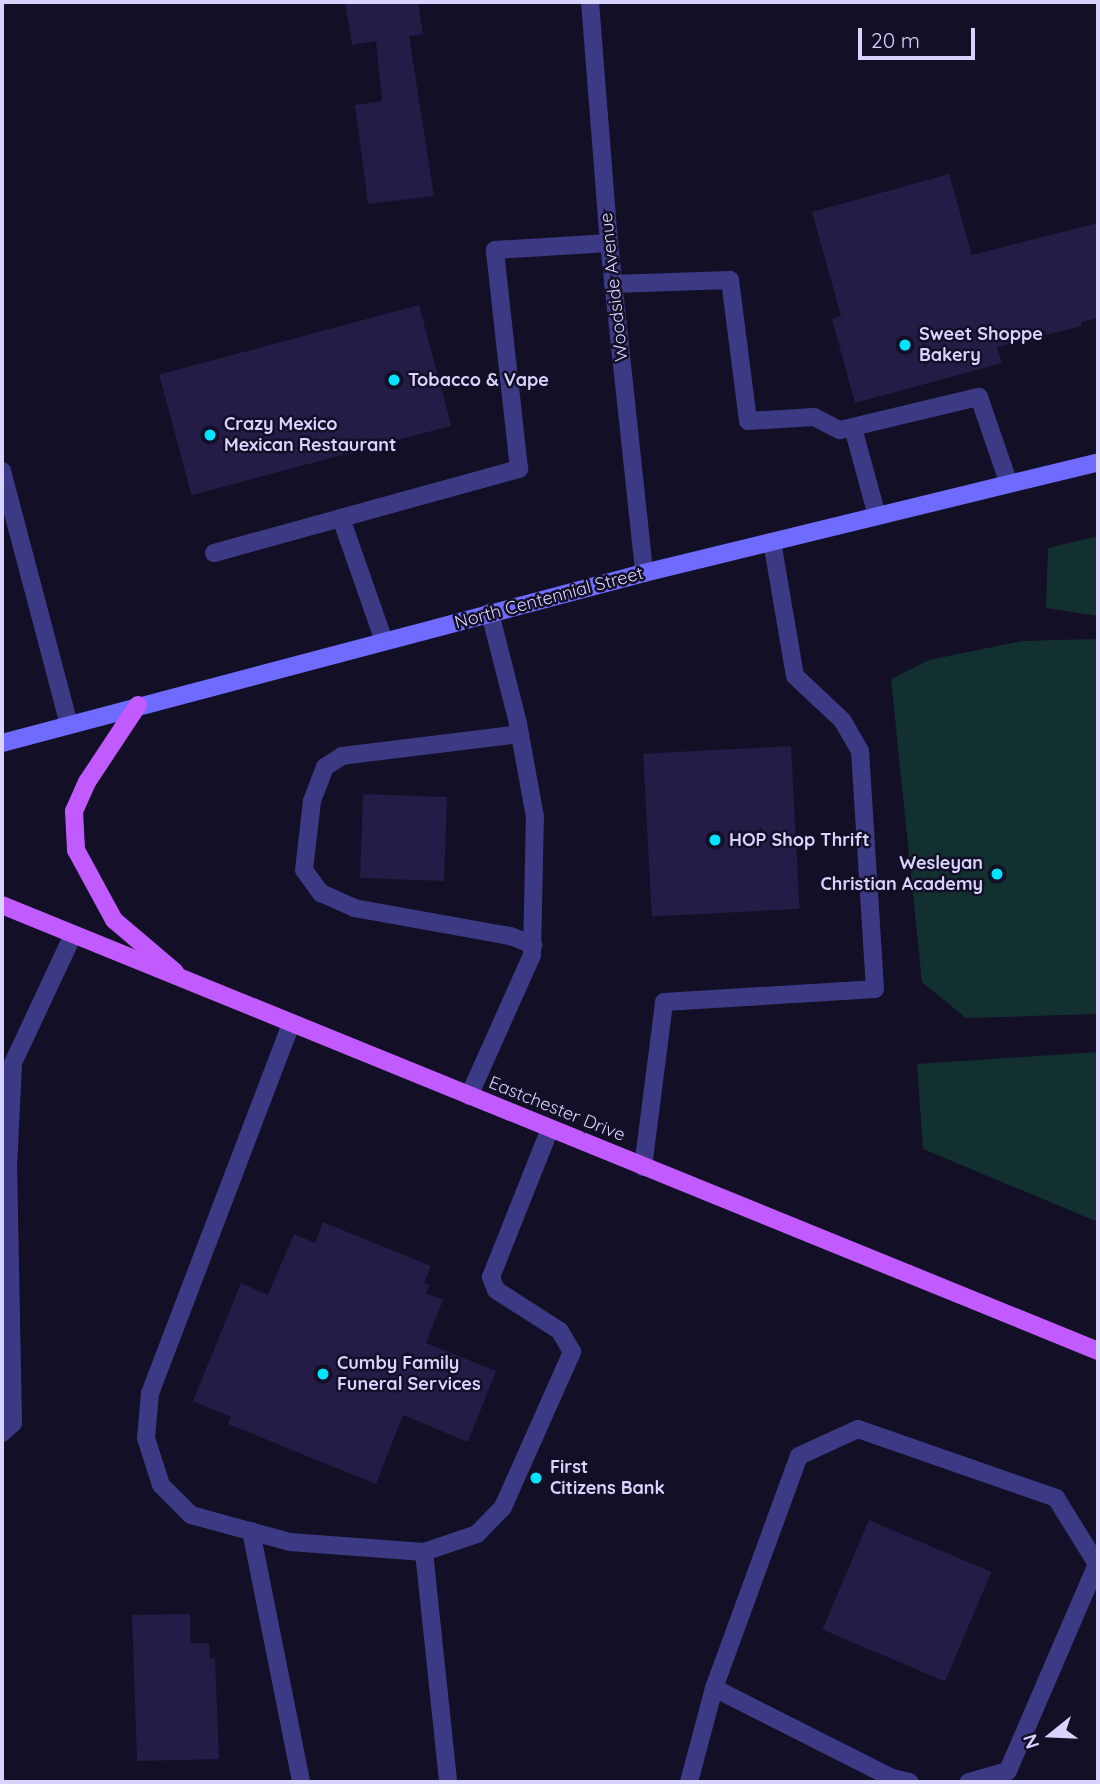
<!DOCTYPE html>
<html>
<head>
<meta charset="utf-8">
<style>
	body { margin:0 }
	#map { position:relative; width:1100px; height:1784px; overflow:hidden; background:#130f26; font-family:Quicksand,sans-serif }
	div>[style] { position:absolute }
	.green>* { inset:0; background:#12302f }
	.building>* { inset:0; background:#241b47; transform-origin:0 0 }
	.service>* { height:18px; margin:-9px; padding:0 9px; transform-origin:9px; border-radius:9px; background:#3d3a85 }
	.minor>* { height:18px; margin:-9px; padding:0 9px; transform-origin:9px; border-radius:9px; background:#3d3a85 }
	.secondary>* { height:18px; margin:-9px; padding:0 9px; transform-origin:9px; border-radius:9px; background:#6f6bff }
	.primary>* { height:18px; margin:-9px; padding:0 9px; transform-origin:9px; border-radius:9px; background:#c25bff }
	.dots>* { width:19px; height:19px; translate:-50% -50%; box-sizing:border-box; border:4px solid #130f26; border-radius:50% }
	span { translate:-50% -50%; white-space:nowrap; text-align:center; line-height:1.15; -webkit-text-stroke:5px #130f26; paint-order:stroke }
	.street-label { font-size:18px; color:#d9d4ff }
	.poi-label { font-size:18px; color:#d9d4ff; font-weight:700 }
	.left { translate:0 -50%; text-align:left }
	.right { translate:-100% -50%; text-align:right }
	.frame { position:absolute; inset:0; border:4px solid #d9d4ff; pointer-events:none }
	.north { position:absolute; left:1016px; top:1700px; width:70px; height:70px; -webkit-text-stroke:5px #130f26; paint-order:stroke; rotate:252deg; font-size:19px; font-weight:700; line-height:28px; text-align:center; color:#d9d4ff }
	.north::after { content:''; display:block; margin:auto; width:24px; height:32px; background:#d9d4ff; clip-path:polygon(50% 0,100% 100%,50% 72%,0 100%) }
	.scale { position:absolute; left:858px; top:28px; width:117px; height:32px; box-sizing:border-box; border:4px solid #d9d4ff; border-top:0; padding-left:9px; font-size:21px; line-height:24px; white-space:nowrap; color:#d9d4ff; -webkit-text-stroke:5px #130f26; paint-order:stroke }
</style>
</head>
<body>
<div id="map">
	<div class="green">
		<div style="clip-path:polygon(1098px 536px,1098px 616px,1046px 608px,1048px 548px)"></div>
		<div style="clip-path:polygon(1098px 639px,1098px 1014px,966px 1018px,922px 982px,891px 679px,929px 660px,1022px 641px)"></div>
		<div style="clip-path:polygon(1098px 1052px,1098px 1222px,923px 1149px,917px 1064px)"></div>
	</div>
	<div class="building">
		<div style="clip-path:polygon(345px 2px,418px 2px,423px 34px,409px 36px,434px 196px,368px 204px,355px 105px,382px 101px,376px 41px,352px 45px)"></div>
		<div style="clip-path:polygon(949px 174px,972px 255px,1098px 223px,1098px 318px,1081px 322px,1082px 326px,997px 347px,1002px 363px,855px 403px,832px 319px,841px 316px,812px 212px)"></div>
		<div style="left:419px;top:305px;width:125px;height:269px;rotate:75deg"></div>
		<div style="left:791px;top:746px;width:163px;height:148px;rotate:87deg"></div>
		<div style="left:363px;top:794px;width:84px;height:84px;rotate:2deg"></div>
		<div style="clip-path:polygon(323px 1222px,431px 1266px,424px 1283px,430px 1285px,426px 1293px,443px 1300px,426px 1343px,496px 1371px,468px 1442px,403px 1415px,376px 1484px,228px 1424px,231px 1417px,193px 1401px,241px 1283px,268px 1295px,294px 1234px,315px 1243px)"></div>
		<div style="left:869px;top:1520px;width:133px;height:119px;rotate:23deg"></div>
		<div style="clip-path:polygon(190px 1614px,190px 1643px,209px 1643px,210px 1659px,215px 1658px,219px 1759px,137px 1761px,132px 1615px)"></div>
	</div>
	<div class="service">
		<div style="left:613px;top:284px;width:117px;rotate:-2deg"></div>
		<div style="left:730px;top:280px;width:142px;rotate:82.7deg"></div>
		<div style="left:748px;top:421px;width:66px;rotate:-3.5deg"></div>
		<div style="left:814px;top:417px;width:29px;rotate:27deg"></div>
		<div style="left:840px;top:430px;width:143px;rotate:-13.4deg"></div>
		<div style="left:979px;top:397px;width:92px;rotate:71deg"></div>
		<div style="left:853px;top:428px;width:91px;rotate:74.7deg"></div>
		<div style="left:2px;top:471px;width:262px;rotate:75.2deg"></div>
		<div style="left:214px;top:553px;width:132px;rotate:-15.4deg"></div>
		<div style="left:384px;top:641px;width:130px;rotate:-109.3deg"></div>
		<div style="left:341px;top:518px;width:185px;rotate:-15.4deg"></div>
		<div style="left:519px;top:469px;width:220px;rotate:-96.3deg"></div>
		<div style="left:495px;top:250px;width:114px;rotate:-3.5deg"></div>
		<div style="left:520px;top:734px;width:179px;rotate:173deg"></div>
		<div style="left:342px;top:756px;width:20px;rotate:147deg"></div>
		<div style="left:325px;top:767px;width:36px;rotate:111deg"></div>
		<div style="left:312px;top:801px;width:69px;rotate:96.6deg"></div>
		<div style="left:304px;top:870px;width:29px;rotate:54deg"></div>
		<div style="left:321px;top:893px;width:36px;rotate:24deg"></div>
		<div style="left:354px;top:908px;width:158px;rotate:10.2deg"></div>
		<div style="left:510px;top:936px;width:25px;rotate:21deg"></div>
		<div style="left:291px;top:1024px;width:395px;rotate:110.9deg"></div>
		<div style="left:150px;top:1393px;width:45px;rotate:95.1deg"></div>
		<div style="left:146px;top:1438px;width:49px;rotate:72.3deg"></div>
		<div style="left:161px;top:1485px;width:42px;rotate:45deg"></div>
		<div style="left:191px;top:1515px;width:103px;rotate:15.3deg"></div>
		<div style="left:290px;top:1542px;width:134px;rotate:4.3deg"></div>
		<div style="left:424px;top:1552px;width:56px;rotate:-18.8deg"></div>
		<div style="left:477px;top:1534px;width:37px;rotate:-46deg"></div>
		<div style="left:503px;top:1507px;width:170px;rotate:-66deg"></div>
		<div style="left:572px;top:1352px;width:24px;rotate:-120deg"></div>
		<div style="left:560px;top:1331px;width:76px;rotate:-147.4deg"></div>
		<div style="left:496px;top:1290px;width:14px;rotate:-111deg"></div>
		<div style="left:491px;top:1277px;width:159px;rotate:-68.3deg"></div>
		<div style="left:469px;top:1096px;width:154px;rotate:-65.9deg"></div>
		<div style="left:532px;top:955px;width:138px;rotate:-88.8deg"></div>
		<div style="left:535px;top:817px;width:96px;rotate:-100.3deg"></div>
		<div style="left:518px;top:723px;width:114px;rotate:-104.3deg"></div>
		<div style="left:643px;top:1167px;width:166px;rotate:-82.7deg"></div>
		<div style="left:664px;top:1002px;width:211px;rotate:-3.5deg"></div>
		<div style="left:875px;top:989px;width:238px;rotate:-93.6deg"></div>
		<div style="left:860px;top:751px;width:34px;rotate:-120deg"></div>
		<div style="left:843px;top:721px;width:66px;rotate:-136.8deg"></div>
		<div style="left:795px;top:676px;width:136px;rotate:-99.7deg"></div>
		<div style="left:2px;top:1433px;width:15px;rotate:-42deg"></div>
		<div style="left:13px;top:1423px;width:256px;rotate:-91.1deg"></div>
		<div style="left:8px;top:1167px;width:104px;rotate:-87.2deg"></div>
		<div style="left:13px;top:1063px;width:139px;rotate:-64.9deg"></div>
		<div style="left:251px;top:1531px;width:256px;rotate:78.7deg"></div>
		<div style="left:424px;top:1552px;width:231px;rotate:84deg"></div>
		<div style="left:714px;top:1688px;width:199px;rotate:26.8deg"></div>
		<div style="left:689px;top:1782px;width:97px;rotate:-75.1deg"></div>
		<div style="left:714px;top:1688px;width:247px;rotate:-69.9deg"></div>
		<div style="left:799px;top:1456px;width:65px;rotate:-24.6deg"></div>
		<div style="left:858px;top:1429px;width:210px;rotate:19.2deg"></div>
		<div style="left:1056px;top:1498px;width:78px;rotate:58.2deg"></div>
		<div style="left:1097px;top:1564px;width:225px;rotate:113.3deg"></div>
		<div style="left:1008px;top:1771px;width:41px;rotate:164.2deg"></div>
		<div style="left:892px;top:1782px;width:4px;rotate:-90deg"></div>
		<div style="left:892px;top:1778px;width:18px;rotate:13deg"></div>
	</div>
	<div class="minor">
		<div style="left:590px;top:2px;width:242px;rotate:85.5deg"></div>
		<div style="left:609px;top:243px;width:332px;rotate:83.9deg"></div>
	</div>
	<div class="secondary">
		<div style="left:2px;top:743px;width:664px;rotate:-14.83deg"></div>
		<div style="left:644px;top:573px;width:467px;rotate:-13.7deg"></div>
	</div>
	<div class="primary">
		<div style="left:138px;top:705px;width:92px;rotate:123.5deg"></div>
		<div style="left:87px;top:782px;width:32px;rotate:114deg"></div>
		<div style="left:74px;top:811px;width:39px;rotate:87deg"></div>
		<div style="left:76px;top:850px;width:80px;rotate:61.5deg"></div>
		<div style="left:114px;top:920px;width:80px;rotate:40.4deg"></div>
		<div style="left:2px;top:905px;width:1183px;rotate:22.14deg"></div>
	</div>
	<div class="dots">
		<div style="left:905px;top:345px;background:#00e5ff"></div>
		<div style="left:394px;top:380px;background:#00e5ff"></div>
		<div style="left:210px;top:435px;background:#00e5ff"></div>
		<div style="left:715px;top:840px;background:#00e5ff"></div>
		<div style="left:997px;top:874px;background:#00e5ff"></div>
		<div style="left:323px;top:1374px;background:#00e5ff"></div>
		<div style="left:536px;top:1478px;background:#00e5ff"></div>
	</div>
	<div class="street-label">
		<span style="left:614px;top:287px;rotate:-96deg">Woodside Avenue</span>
		<span style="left:549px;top:598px;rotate:-15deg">North Centennial Street</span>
		<span style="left:557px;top:1109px;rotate:22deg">Eastchester Drive</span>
	</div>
	<div class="poi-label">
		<span class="left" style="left:919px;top:345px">Sweet Shoppe<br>Bakery</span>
		<span class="left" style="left:408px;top:380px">Tobacco &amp; Vape</span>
		<span class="left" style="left:224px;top:435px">Crazy Mexico<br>Mexican Restaurant</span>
		<span class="left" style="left:729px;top:840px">HOP Shop Thrift</span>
		<span class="right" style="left:983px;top:874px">Wesleyan<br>Christian Academy</span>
		<span class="left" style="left:337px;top:1374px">Cumby Family<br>Funeral Services</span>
		<span class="left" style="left:550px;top:1478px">First<br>Citizens Bank</span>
	</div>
	<div class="frame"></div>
	<div class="north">N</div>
	<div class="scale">20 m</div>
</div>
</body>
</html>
